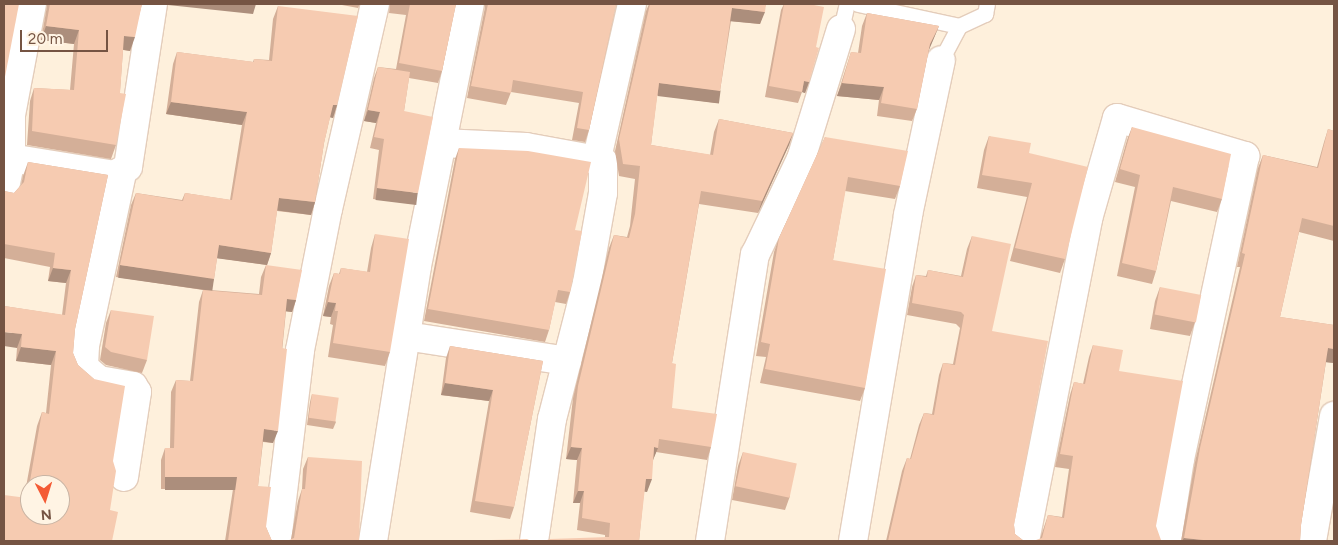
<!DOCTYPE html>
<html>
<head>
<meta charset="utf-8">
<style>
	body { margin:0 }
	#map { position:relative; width:1338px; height:545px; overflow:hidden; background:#fef0dc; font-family:Figtree,sans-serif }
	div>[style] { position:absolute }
	.roads { filter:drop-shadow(1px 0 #e4cdbb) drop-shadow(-1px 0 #e4cdbb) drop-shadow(0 1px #e4cdbb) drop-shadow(0 -1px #e4cdbb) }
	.lane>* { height:15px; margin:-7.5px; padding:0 7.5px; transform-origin:7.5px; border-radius:7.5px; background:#fff }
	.street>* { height:28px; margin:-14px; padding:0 14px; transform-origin:14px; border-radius:14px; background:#fff }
	.wall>* { inset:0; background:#d4af98 }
	.shaded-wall>* { inset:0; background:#ac8e7c; transform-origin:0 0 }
	.building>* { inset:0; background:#f6cbb1; transform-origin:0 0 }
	span { translate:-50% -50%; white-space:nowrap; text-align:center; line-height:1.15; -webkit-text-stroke:4.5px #fff4e4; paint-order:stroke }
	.frame { position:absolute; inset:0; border:5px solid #755443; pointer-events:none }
	.north { position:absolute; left:20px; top:475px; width:50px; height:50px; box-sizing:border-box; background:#fff4e4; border:1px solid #c8b4a4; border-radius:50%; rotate:175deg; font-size:14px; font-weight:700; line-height:20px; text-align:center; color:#755443 }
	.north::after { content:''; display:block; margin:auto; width:18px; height:22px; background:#f45b35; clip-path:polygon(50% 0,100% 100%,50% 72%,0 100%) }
	.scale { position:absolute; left:20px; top:30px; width:88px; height:22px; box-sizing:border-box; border:2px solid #755443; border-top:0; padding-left:6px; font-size:15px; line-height:18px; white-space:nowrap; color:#755443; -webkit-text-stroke:4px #fff4e4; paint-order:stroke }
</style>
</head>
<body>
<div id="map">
	<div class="roads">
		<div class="lane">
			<div style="left:858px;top:4px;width:103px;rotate:12.3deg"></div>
			<div style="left:959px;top:26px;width:29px;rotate:-25deg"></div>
			<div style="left:985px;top:14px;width:10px;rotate:-79deg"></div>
			<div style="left:841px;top:29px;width:26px;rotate:-77deg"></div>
			<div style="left:941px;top:60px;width:38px;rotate:-62deg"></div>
		</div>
		<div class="street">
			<div style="left:442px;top:143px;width:84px;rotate:2.7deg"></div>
			<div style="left:526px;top:147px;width:78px;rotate:10.3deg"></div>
			<div style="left:603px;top:161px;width:32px;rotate:90deg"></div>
			<div style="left:603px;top:193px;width:91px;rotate:100.1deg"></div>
			<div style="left:587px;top:283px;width:140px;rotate:104.4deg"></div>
			<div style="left:552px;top:419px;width:123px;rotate:98.4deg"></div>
			<div style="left:4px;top:157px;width:111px;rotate:9.3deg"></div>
			<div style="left:114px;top:175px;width:16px;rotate:-30deg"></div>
			<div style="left:128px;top:167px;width:165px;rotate:-81.3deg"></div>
			<div style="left:597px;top:158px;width:158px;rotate:-77.2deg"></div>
			<div style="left:122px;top:173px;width:177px;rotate:102.1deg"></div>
			<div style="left:85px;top:346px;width:21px;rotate:93deg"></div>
			<div style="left:84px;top:367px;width:20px;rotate:41deg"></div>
			<div style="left:99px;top:380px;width:35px;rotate:10deg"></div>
			<div style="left:133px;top:386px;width:7px;rotate:56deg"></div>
			<div style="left:137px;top:392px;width:86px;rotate:98.7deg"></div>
			<div style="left:4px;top:192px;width:35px;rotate:-78deg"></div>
			<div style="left:11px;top:158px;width:43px;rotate:-90deg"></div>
			<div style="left:11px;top:115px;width:113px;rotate:-79.3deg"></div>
			<div style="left:406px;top:336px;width:163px;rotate:8.8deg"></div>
			<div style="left:277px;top:541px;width:192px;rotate:-83.1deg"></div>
			<div style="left:300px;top:350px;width:144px;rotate:-78.8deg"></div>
			<div style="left:328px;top:209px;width:210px;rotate:-77.1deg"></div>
			<div style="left:373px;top:541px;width:278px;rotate:-80.9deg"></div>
			<div style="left:417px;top:266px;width:267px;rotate:-78.6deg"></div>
			<div style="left:710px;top:541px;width:290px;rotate:-81.1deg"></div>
			<div style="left:755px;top:255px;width:106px;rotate:-64.4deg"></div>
			<div style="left:801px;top:159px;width:136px;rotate:-72.9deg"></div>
			<div style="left:853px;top:541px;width:331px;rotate:-80.4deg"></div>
			<div style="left:908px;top:215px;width:158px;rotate:-78deg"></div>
			<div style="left:1025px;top:541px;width:328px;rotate:-78.9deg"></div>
			<div style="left:1088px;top:219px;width:105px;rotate:-74deg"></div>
			<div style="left:1117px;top:118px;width:134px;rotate:16.5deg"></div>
			<div style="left:1245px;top:156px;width:310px;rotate:102.1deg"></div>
			<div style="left:1180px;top:459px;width:83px;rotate:99deg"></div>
			<div style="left:1312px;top:541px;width:127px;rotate:-80deg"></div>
		</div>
	</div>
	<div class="wall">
		<div style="clip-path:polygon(46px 4px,142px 4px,130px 51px,123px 50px,116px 145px,111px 159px,27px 145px,30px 101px,34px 88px,70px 90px,74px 44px,41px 40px,47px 6px)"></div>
		<div style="clip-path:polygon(342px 4px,360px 4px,358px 8px,342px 5px)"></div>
		<div style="clip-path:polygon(390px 4px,456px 4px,442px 71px,438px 83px,409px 78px,404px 111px,414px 204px,373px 199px,379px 150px,370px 148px,376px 123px,364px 121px,374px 78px,378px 67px,396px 69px,406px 15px,389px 13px)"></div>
		<div style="clip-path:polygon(484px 4px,616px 4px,589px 130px,585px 142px,572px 140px,579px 103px,511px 92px,506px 105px,467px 98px,485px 7px)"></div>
		<div style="clip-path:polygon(649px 4px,766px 4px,760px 24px,731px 21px,720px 91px,716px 103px,657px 95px,651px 145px,710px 155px,714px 132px,719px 119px,793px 133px,789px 145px,758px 213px,699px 204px,672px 363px,672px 408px,711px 447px,707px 460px,656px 452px,653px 460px,647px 492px,644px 491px,639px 541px,605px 537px,605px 535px,577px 530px,580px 503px,573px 503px,577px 460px,566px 459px,573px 398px,609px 248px,614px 235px,627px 237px,630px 226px,635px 179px,619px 176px,615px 151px,646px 11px)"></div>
		<div style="clip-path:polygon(784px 4px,809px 4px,809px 82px,805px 93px,802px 92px,798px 103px,765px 97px,781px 10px)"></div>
		<div style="clip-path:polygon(278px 6px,337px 105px,333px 118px,330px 117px,324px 143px,315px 202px,311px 215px,277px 211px,271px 253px,267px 265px,217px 258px,214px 279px,210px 290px,259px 294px,261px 277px,266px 265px,296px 300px,292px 312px,286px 311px,273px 443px,263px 442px,258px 486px,266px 527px,272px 541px,225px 541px,233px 489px,161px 489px,161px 460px,165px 448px,170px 448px,171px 392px,176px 380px,190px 381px,199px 302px,203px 290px,116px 277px,131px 205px,136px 193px,182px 200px,185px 193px,230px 200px,242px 125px,166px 114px,173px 64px,177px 52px,253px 62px,254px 59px,269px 60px,273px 19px)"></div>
		<div style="clip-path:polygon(867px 13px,939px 26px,929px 49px,917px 109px,912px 121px,877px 116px,879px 100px,837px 96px,851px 52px,858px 53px,862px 26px)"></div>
		<div style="clip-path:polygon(1132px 127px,1222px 199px,1217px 212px,1171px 201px,1156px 271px,1152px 284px,1117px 276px,1135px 187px,1115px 182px,1127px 140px)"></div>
		<div style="clip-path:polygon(1328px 129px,1334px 131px,1334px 241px,1299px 232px,1280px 317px,1334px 325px,1334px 363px,1326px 362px,1301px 525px,1300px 541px,1181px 541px,1195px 462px,1240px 267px,1237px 267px,1258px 168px,1263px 155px,1317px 167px,1324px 142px)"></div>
		<div style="clip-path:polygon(989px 136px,1029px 153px,1065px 259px,1060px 273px,1010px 261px,1027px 197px,977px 188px,984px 150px)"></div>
		<div style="clip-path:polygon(825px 137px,900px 186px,895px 199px,845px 191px,833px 260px,865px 388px,860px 401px,760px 383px,766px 357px,756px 356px,774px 252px,779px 238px)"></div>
		<div style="clip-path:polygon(459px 148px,575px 230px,570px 292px,566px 304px,555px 302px,549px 330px,545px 342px,424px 321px,455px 159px)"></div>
		<div style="clip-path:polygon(28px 162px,108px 175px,75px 329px,73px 353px,78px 365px,94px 379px,4px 541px,24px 498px,37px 426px,42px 412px,46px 413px,51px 365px,16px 361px,17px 348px,4px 306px,62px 315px,66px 283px,48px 281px,50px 267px,4px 258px,4px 191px,14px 193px,21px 185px,23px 176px)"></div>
		<div style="clip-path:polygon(375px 234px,390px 352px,385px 366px,328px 357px,333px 325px,330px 324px,331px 317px,323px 316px,329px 286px,334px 273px,339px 274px,341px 268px,367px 272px,371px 248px)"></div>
		<div style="clip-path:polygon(972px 236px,992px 331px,1015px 534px,1024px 541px,886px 541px,902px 471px,907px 458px,910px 459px,919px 425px,924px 413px,932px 414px,939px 375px,943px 363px,953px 364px,960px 328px,956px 324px,907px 315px,912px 287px,916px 275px,926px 276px,928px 270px,961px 276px,967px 249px)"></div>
		<div style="clip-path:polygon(1160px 287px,1195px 322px,1190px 336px,1150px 329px,1155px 301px)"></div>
		<div style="clip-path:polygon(111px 310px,147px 360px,142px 373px,106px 365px,100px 360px,106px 323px)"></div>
		<div style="clip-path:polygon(1093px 345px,1119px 371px,1156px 526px,1040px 539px,1048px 515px,1062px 517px,1069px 469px,1055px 467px,1070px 395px,1074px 382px,1083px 384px,1089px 357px)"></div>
		<div style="clip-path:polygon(450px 346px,543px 361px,514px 507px,510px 519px,470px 512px,489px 401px,441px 395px,446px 358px)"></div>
		<div style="clip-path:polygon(312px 394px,336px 422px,333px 429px,307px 425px,310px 402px)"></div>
		<div style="clip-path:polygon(743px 452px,790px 496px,785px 510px,732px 500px,738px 466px)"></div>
		<div style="clip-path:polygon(308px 457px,359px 541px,291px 539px,298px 501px,302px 489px,303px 469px)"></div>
	</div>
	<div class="shaded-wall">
		<div style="clip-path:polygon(169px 4px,256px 4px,253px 14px,168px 5px)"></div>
		<div style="clip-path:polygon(732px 8px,765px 12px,760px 24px,728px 21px)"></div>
		<div style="clip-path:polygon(46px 26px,79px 30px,74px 44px,41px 40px)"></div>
		<div style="clip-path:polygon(939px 26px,934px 38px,926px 57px,930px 44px)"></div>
		<div style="clip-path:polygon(124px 36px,135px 37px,130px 51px,119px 49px)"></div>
		<div style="clip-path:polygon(804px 81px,809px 82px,805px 93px,802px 92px)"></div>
		<div style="left:659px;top:83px;width:62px;height:13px;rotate:7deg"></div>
		<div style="clip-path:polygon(842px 83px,884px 87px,879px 100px,837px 96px)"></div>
		<div style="clip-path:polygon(171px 102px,247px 112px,242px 125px,166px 114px)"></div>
		<div style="clip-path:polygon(333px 105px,337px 105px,333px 118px,329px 117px)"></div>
		<div style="clip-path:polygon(368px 110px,380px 112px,376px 123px,364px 121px)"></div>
		<div style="clip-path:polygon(793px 133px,789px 145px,758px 213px,762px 201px)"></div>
		<div style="left:377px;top:188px;width:41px;height:12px;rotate:7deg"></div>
		<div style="clip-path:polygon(279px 198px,315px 202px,311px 215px,274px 210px)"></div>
		<div style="clip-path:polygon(219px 245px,271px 253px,267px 265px,215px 258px)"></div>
		<div style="left:120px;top:265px;width:95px;height:13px;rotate:8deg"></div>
		<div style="clip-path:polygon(53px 268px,71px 270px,66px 283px,48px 281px)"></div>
		<div style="clip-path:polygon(287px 299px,296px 300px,292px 312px,282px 311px)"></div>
		<div style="clip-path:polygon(328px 302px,336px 303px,331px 317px,323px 316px)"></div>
		<div style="clip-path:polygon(4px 332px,22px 334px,17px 348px,4px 346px)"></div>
		<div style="clip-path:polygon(21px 347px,56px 351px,51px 365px,16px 361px)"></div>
		<div style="clip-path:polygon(1328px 348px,1334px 349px,1334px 363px,1324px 362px)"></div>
		<div style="clip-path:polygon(445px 383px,493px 390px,489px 401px,441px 395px)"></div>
		<div style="clip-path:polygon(264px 429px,278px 431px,273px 443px,260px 441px)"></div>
		<div style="clip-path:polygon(571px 447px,582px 448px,577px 460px,566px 459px)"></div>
		<div style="clip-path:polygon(654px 447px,658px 448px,653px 460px)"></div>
		<div style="left:165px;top:477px;width:72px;height:13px"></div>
		<div style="clip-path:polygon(646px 479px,652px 479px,647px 492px,641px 491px)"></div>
		<div style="clip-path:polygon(578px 491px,584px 491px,580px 503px,573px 503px)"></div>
		<div style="clip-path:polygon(1184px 538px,1213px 541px,1182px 541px)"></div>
	</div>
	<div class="building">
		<div style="clip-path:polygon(4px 4px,19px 4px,4px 82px)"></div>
		<div style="clip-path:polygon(50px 4px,142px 4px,135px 37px,124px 36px,120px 93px,126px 94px,116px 145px,32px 131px,34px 88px,74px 90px,79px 30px,46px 26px)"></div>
		<div style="clip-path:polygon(410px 4px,456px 4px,442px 71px,399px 63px)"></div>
		<div style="clip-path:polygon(488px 4px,616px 4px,589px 130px,577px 128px,583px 92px,513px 80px,511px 93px,471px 86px)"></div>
		<div style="clip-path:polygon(650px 4px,766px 4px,765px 12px,732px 8px,720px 91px,659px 83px,651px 145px,713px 155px,719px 119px,793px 133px,762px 201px,701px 191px,672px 363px,676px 364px,672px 408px,717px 414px,711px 447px,659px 439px,658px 448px,654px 447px,652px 479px,646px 479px,639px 541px,544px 541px,550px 539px,609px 537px,610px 523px,582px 518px,584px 491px,578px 491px,582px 448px,571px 447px,578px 386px,614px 235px,629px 238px,635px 214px,640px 166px,623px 164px,619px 139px)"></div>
		<div style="clip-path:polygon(784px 4px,809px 4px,824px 7px,816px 47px,819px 48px,809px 82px,804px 81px,802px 92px,769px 86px)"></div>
		<div style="clip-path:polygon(278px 6px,358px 16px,337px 105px,333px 105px,324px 143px,315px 202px,279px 198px,271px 253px,219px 245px,214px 279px,120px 265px,136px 193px,183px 201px,185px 193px,232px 200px,247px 112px,171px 102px,177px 52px,254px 62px,254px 59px,272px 61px)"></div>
		<div style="clip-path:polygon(867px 13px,939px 26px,930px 44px,917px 109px,881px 103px,884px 87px,842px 83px,851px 52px,861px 53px)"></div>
		<div style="clip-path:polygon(378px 67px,410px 72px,404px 111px,433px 117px,418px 193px,377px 188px,384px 139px,374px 137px,380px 112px,368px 110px)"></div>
		<div style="clip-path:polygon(1132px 127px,1231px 154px,1222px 199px,1173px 187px,1156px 271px,1122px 263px,1140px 175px,1120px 169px)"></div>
		<div style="clip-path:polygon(1328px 129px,1334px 131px,1334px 226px,1302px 218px,1280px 317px,1334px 325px,1334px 349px,1328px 348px,1301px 525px,1300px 541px,1213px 541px,1184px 538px,1200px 448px,1245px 254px,1242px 253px,1263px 155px,1318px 168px)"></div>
		<div style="clip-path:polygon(989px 136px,1031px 143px,1029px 153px,1088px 167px,1065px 259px,1015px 248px,1032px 183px,982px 175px)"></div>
		<div style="clip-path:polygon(825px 137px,908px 151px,900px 186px,848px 177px,833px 260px,886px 269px,865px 388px,765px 369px,770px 344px,761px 342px,779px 238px)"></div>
		<div style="clip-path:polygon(459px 148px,528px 151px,591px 162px,575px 230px,582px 231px,570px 292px,558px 290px,549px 330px,428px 309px)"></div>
		<div style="clip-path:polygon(evenodd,28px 162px,108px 175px,75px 329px,73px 353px,78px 365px,94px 379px,125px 386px,113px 461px,116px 471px,110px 510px,118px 512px,112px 541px,114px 541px,4px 541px,4px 495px,27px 498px,42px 412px,49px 414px,56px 351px,21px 347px,22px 334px,4px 332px,4px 306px,65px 315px,71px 270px,53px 268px,55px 253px,4px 244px,4px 191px,14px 193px,24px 182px,28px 162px,30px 485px,60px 485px,60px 515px,30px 515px,30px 485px)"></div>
		<div style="clip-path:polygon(375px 234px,409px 239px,390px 352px,333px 343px,338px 311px,335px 311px,336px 303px,328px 302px,334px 273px,340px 274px,341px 268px,370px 272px)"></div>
		<div style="clip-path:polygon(972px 236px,1011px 244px,992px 331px,1048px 341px,1014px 525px,1015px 534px,1024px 541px,888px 541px,907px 458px,911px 459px,924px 413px,934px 415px,943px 363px,955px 365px,964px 315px,961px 312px,912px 303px,916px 275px,927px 277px,928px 270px,963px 277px)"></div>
		<div style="clip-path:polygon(266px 265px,302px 270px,296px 300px,287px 299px,282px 348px,287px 349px,278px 431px,264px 429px,258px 486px,271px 487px,266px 527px,272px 541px,228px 541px,237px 477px,165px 477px,165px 448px,174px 448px,176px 380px,193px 381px,203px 290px,262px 295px)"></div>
		<div style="left:1160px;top:287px;width:42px;height:28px;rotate:11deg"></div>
		<div style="clip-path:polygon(111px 310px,154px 316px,147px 360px,111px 352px,105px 347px)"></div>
		<div style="clip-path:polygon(1093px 345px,1123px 350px,1119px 371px,1183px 381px,1156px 526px,1161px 540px,1161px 541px,1033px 541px,1042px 538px,1048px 515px,1064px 518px,1073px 456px,1060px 454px,1074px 382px,1085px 384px)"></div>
		<div style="clip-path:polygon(450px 346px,543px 361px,514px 507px,475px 501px,493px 390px,445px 383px)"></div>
		<div style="left:312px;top:394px;width:27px;height:24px;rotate:8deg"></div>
		<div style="left:743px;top:452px;width:55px;height:35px;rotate:12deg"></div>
		<div style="clip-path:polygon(308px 457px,362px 461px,359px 541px,287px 541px,294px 538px,302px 489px,305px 489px)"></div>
		<div style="clip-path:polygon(527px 539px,531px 541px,455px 541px)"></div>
	</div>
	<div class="frame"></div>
	<div class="north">N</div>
	<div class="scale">20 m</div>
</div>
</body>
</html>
